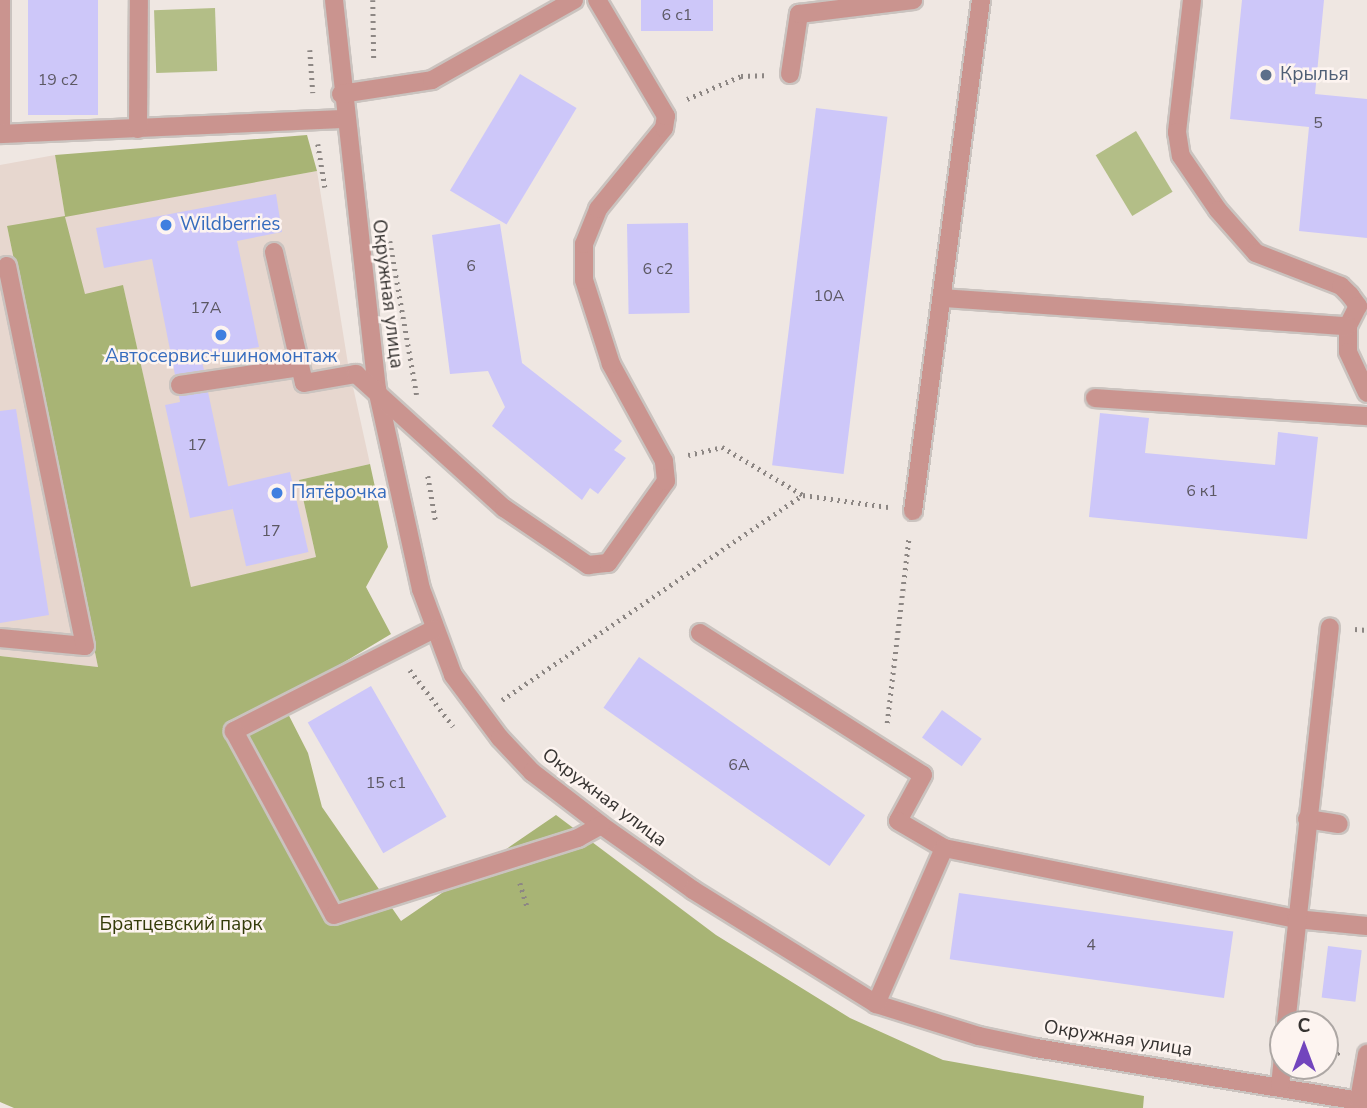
<!DOCTYPE html>
<html>
<head>
<meta charset="utf-8">
<style>
	body { margin:0 }
	#map { position:relative; width:1367px; height:1108px; overflow:hidden; background:#efe7e2; font-family:"Nunito Sans",sans-serif }
	div>[style] { position:absolute }
	.built>* { inset:0; background:#e7d7cf }
	.green>* { inset:0; background:#b3be87; transform-origin:0 0 }
	.forest>* { inset:0; background:#a8b475 }
	.building>* { inset:0; background:#cdc7f9; transform-origin:0 0 }
	.path>* { height:4.5px; margin-top:-2.25px; transform-origin:0; background:repeating-linear-gradient(90deg,#8d8784 0 2px,transparent 0 7px) }
	.roads { filter:drop-shadow(2px 0 #cac3bf) drop-shadow(-2px 0 #cac3bf) drop-shadow(0 2px #cac3bf) drop-shadow(0 -2px #cac3bf) }
	.minor>* { height:18px; margin:-9px; padding:0 9px; transform-origin:9px; border-radius:9px; background:#ca948f }
	.dots>* { width:19px; height:19px; translate:-50% -50%; box-sizing:border-box; border:4px solid #fdf4f0; border-radius:50% }
	span { translate:-50% -50%; white-space:nowrap; text-align:center; line-height:1.15; -webkit-text-stroke:5px #fdf4f0; paint-order:stroke }
	.number-label { font-size:16px; color:#5c5863 }
	.number-label span { -webkit-text-stroke-width:0 }
	.service-label { font-size:19px; color:#4e5e75 }
	.left { translate:0 -50%; text-align:left }
	.shop-label { font-size:19px; color:#366cbe }
	.street-label { font-size:19px; color:#363331 }
	.park-label { font-size:19px; color:#343b09 }
	.north { position:absolute; left:1269px; top:1010px; width:70px; height:70px; box-sizing:border-box; background:#fdf4f0; border:2px solid #ada7a4; border-radius:50%; rotate:0deg; font-size:19px; font-weight:700; line-height:28px; text-align:center; color:#363331 }
	.north::after { content:''; display:block; margin:auto; width:24px; height:32px; background:#7245bd; clip-path:polygon(50% 0,100% 100%,50% 72%,0 100%) }
</style>
</head>
<body>
<div id="map">
	<div class="built">
		<div style="clip-path:polygon(55px 155px,65px 216px,317px 171px,348px 364px,370px 464px,299px 480px,316px 557px,191px 588px,123px 286px,85px 295px,7px 226px,98px 667px,0 656px,0 165px)"></div>
	</div>
	<div class="green">
		<div style="left:215px;top:8px;width:63px;height:61px;rotate:88deg"></div>
		<div style="left:1136px;top:131px;width:71px;height:47px;rotate:59deg"></div>
	</div>
	<div class="forest">
		<div style="clip-path:polygon(307px 135px,317px 171px,65px 217px,85px 294px,123px 285px,191px 587px,316px 557px,299px 480px,370px 464px,388px 547px,366px 587px,391px 634px,281px 700px,308px 753px,322px 807px,401px 921px,556px 815px,716px 935px,850px 1018px,943px 1060px,1144px 1096px,1143px 1108px,14px 1108px,0 1102px,0 656px,98px 667px,7px 226px,65px 216px,55px 155px)"></div>
	</div>
	<div class="building">
		<div style="left:28px;top:0;width:70px;height:115px"></div>
		<div style="left:641px;top:0;width:72px;height:31px"></div>
		<div style="clip-path:polygon(1242px 0,1324px 0,1315px 94px,1367px 99px,1367px 238px,1299px 231px,1309px 127px,1230px 119px)"></div>
		<div style="left:520px;top:74px;width:66px;height:136px;rotate:31deg"></div>
		<div style="left:816px;top:108px;width:72px;height:360px;rotate:7deg"></div>
		<div style="clip-path:polygon(276px 194px,282px 232px,237px 241px,259px 347px,201px 358px,204px 370px,175px 375px,152px 259px,104px 268px,96px 228px)"></div>
		<div style="left:688px;top:223px;width:90px;height:61px;rotate:89deg"></div>
		<div style="clip-path:polygon(500px 224px,522px 363px,622px 441px,614px 450px,626px 458px,598px 494px,590px 488px,582px 500px,492px 426px,505px 407px,488px 371px,450px 374px,432px 235px)"></div>
		<div style="clip-path:polygon(208px 392px,233px 509px,190px 518px,165px 405px,180px 402px,179px 396px)"></div>
		<div style="clip-path:polygon(16px 409px,49px 615px,0 623px,0 411px)"></div>
		<div style="clip-path:polygon(1100px 413px,1149px 418px,1145px 453px,1275px 465px,1278px 432px,1318px 437px,1307px 539px,1089px 517px)"></div>
		<div style="left:290px;top:472px;width:82px;height:64px;rotate:77deg"></div>
		<div style="left:639px;top:657px;width:276px;height:62px;rotate:35deg"></div>
		<div style="left:371px;top:686px;width:151px;height:73px;rotate:60deg"></div>
		<div style="left:942px;top:710px;width:49px;height:34px;rotate:36deg"></div>
		<div style="left:959px;top:893px;width:277px;height:67px;rotate:8deg"></div>
		<div style="left:1328px;top:946px;width:34px;height:52px;rotate:7deg"></div>
	</div>
	<div class="path">
		<div style="left:373px;top:0;width:62px;rotate:89.1deg"></div>
		<div style="left:310px;top:50px;width:43px;rotate:86deg"></div>
		<div style="left:687px;top:99px;width:59px;rotate:-23.1deg"></div>
		<div style="left:741px;top:76px;width:24px;rotate:-2deg"></div>
		<div style="left:318px;top:144px;width:44px;rotate:80.8deg"></div>
		<div style="left:390px;top:241px;width:156px;rotate:80.1deg"></div>
		<div style="left:688px;top:455px;width:35px;rotate:-13deg"></div>
		<div style="left:722px;top:447px;width:94px;rotate:30.7deg"></div>
		<div style="left:428px;top:476px;width:48px;rotate:80.3deg"></div>
		<div style="left:1355px;top:629px;width:12px;rotate:5deg"></div>
		<div style="left:410px;top:670px;width:71px;rotate:52.5deg"></div>
		<div style="left:502px;top:700px;width:364px;rotate:-34.3deg"></div>
		<div style="left:803px;top:495px;width:86px;rotate:8deg"></div>
		<div style="left:887px;top:723px;width:187px;rotate:-83.3deg"></div>
		<div style="left:520px;top:883px;width:24px;rotate:73deg"></div>
		<div style="left:1325px;top:1060px;width:20px;rotate:-30deg"></div>
	</div>
	<div class="roads">
		<div class="minor">
			<div style="left:1px;top:0;width:134px;rotate:90deg"></div>
			<div style="left:1px;top:134px;width:344px;rotate:-2.5deg"></div>
			<div style="left:334px;top:0;width:391px;rotate:83.7deg"></div>
			<div style="left:377px;top:389px;width:205px;rotate:77.6deg"></div>
			<div style="left:421px;top:589px;width:92px;rotate:69.6deg"></div>
			<div style="left:453px;top:675px;width:79px;rotate:53.3deg"></div>
			<div style="left:500px;top:738px;width:47px;rotate:46.7deg"></div>
			<div style="left:532px;top:772px;width:87px;rotate:37.5deg"></div>
			<div style="left:601px;top:825px;width:113px;rotate:35.2deg"></div>
			<div style="left:693px;top:890px;width:216px;rotate:31.9deg"></div>
			<div style="left:876px;top:1004px;width:108px;rotate:17.3deg"></div>
			<div style="left:979px;top:1036px;width:58px;rotate:11.9deg"></div>
			<div style="left:1036px;top:1048px;width:335px;rotate:9.3deg"></div>
			<div style="left:1192px;top:0;width:133px;rotate:96.5deg"></div>
			<div style="left:1177px;top:132px;width:24px;rotate:81deg"></div>
			<div style="left:1181px;top:156px;width:65px;rotate:55.6deg"></div>
			<div style="left:1218px;top:210px;width:57px;rotate:48.5deg"></div>
			<div style="left:1256px;top:253px;width:91px;rotate:21.2deg"></div>
			<div style="left:1341px;top:286px;width:13px;rotate:45deg"></div>
			<div style="left:1350px;top:295px;width:14px;rotate:54deg"></div>
			<div style="left:1358px;top:306px;width:22px;rotate:117deg"></div>
			<div style="left:1348px;top:326px;width:26px;rotate:90deg"></div>
			<div style="left:1348px;top:352px;width:45px;rotate:65.1deg"></div>
			<div style="left:790px;top:74px;width:61px;rotate:-81.5deg"></div>
			<div style="left:799px;top:14px;width:115px;rotate:-7deg"></div>
			<div style="left:341px;top:94px;width:92px;rotate:-8.7deg"></div>
			<div style="left:432px;top:80px;width:163px;rotate:-29.4deg"></div>
			<div style="left:138px;top:129px;width:129px;rotate:-89.6deg"></div>
			<div style="left:274px;top:252px;width:134px;rotate:77.1deg"></div>
			<div style="left:304px;top:383px;width:53px;rotate:-9.8deg"></div>
			<div style="left:356px;top:374px;width:200px;rotate:42.2deg"></div>
			<div style="left:504px;top:508px;width:102px;rotate:34.2deg"></div>
			<div style="left:588px;top:565px;width:20px;rotate:-6deg"></div>
			<div style="left:608px;top:563px;width:100px;rotate:-54.7deg"></div>
			<div style="left:666px;top:481px;width:20px;rotate:-96deg"></div>
			<div style="left:664px;top:461px;width:111px;rotate:-118.7deg"></div>
			<div style="left:611px;top:364px;width:88px;rotate:-107.8deg"></div>
			<div style="left:584px;top:280px;width:36px;rotate:-90deg"></div>
			<div style="left:584px;top:244px;width:38px;rotate:-68deg"></div>
			<div style="left:598px;top:209px;width:104px;rotate:-50.8deg"></div>
			<div style="left:664px;top:128px;width:12px;rotate:-81deg"></div>
			<div style="left:666px;top:116px;width:135px;rotate:-120.7deg"></div>
			<div style="left:943px;top:298px;width:406px;rotate:4deg"></div>
			<div style="left:180px;top:385px;width:121px;rotate:-8.5deg"></div>
			<div style="left:1095px;top:398px;width:273px;rotate:3.8deg"></div>
			<div style="left:913px;top:511px;width:516px;rotate:-82.42deg"></div>
			<div style="left:434px;top:629px;width:225px;rotate:153deg"></div>
			<div style="left:234px;top:731px;width:209px;rotate:61.5deg"></div>
			<div style="left:334px;top:915px;width:256px;rotate:-17.5deg"></div>
			<div style="left:578px;top:838px;width:26px;rotate:-29deg"></div>
			<div style="left:700px;top:633px;width:264px;rotate:32.5deg"></div>
			<div style="left:923px;top:775px;width:52px;rotate:118.5deg"></div>
			<div style="left:898px;top:821px;width:53px;rotate:30.4deg"></div>
			<div style="left:944px;top:848px;width:359px;rotate:11.4deg"></div>
			<div style="left:1296px;top:919px;width:71px;rotate:5.6deg"></div>
			<div style="left:0;top:638px;width:85px;rotate:5.4deg"></div>
			<div style="left:85px;top:646px;width:388px;rotate:-101.6deg"></div>
			<div style="left:1307px;top:819px;width:32px;rotate:9deg"></div>
			<div style="left:876px;top:1004px;width:170px;rotate:-66.4deg"></div>
			<div style="left:1286px;top:1024px;width:399px;rotate:-83.7deg"></div>
			<div style="left:1280px;top:1086px;width:31px;rotate:-84deg"></div>
			<div style="left:1359px;top:1100px;width:47px;rotate:-80.1deg"></div>
		</div>
	</div>
	<div class="dots">
		<div style="left:1266px;top:75px;background:#5c6f8a"></div>
		<div style="left:166px;top:225px;background:#3f7fe0"></div>
		<div style="left:221px;top:335px;background:#3f7fe0"></div>
		<div style="left:277px;top:493px;background:#3f7fe0"></div>
	</div>
	<div class="number-label">
		<span style="left:677px;top:15px">6 с1</span>
		<span style="left:58px;top:80px">19 с2</span>
		<span style="left:1318px;top:123px">5</span>
		<span style="left:471px;top:266px">6</span>
		<span style="left:658px;top:269px">6 с2</span>
		<span style="left:829px;top:296px">10А</span>
		<span style="left:206px;top:308px">17А</span>
		<span style="left:197px;top:445px">17</span>
		<span style="left:1202px;top:491px">6 к1</span>
		<span style="left:271px;top:531px">17</span>
		<span style="left:739px;top:765px">6А</span>
		<span style="left:386px;top:783px">15 с1</span>
		<span style="left:1091px;top:945px">4</span>
	</div>
	<div class="service-label">
		<span class="left" style="left:1280px;top:75px">Крылья</span>
	</div>
	<div class="shop-label">
		<span class="left" style="left:180px;top:225px">Wildberries</span>
		<span style="left:221px;top:357px">Автосервис+шиномонтаж</span>
		<span class="left" style="left:291px;top:493px">Пятёрочка</span>
	</div>
	<div class="street-label">
		<span style="left:387px;top:294px;rotate:83deg">Окружная улица</span>
		<span style="left:604px;top:798px;rotate:37deg">Окружная улица</span>
		<span style="left:1118px;top:1039px;rotate:9deg">Окружная улица</span>
	</div>
	<div class="park-label">
		<span style="left:181px;top:925px">Братцевский парк</span>
	</div>
	<div class="north">С</div>
</div>
</body>
</html>
